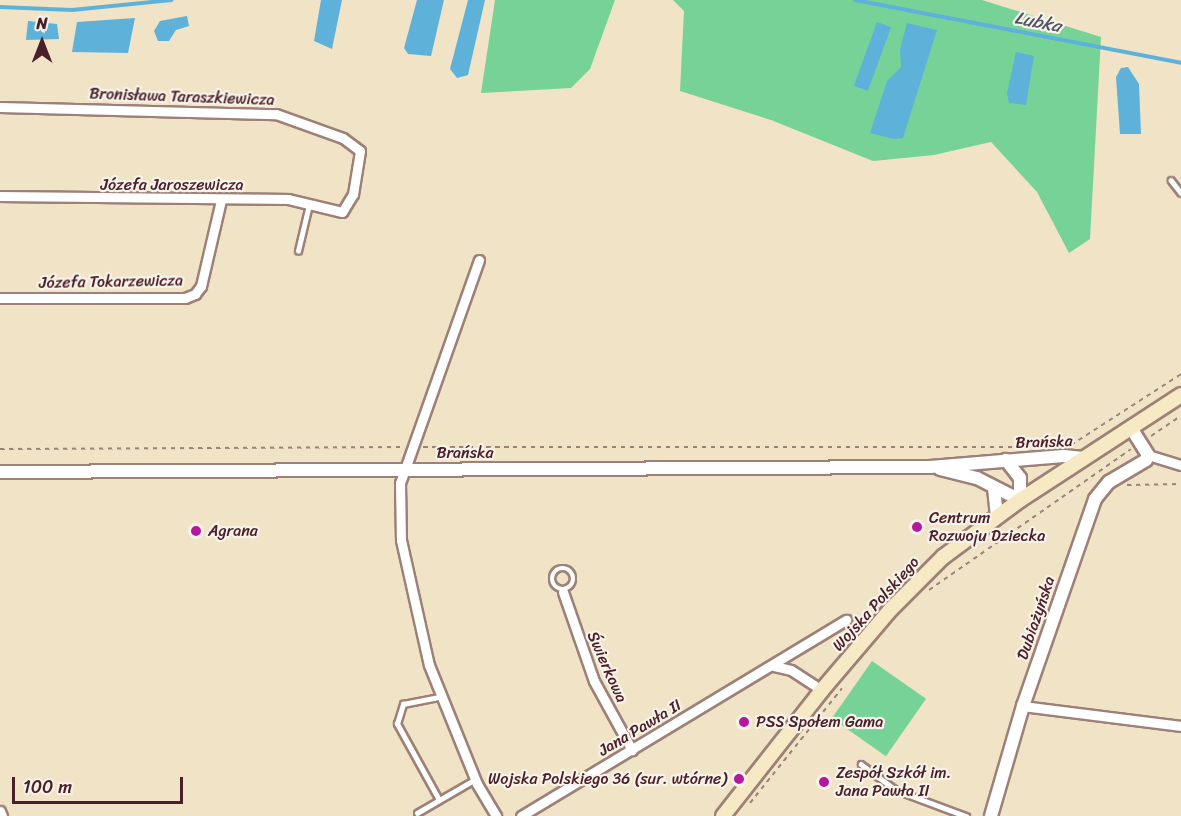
<!DOCTYPE html>
<html>
<head>
<meta charset="utf-8">
<style>
	body { margin:0 }
	#map { position:relative; width:1181px; height:816px; overflow:hidden; background:#f0e3c6; font-family:Sriracha,sans-serif }
	div>[style] { position:absolute }
	.green>* { inset:0; background:#77d298; transform-origin:0 0 }
	.water>* { inset:0; background:#5eb2da; transform-origin:0 0 }
	.stream>* { height:4px; margin:-2px; padding:0 2px; transform-origin:2px; border-radius:2px; background:#5eb2da }
	.path>* { height:2px; margin-top:-1px; transform-origin:0; background:repeating-linear-gradient(90deg,#9d8178 0 4.5px,transparent 0 9px) }
	.roads { filter:drop-shadow(2px 0 #9d8178) drop-shadow(-2px 0 #9d8178) drop-shadow(0 2px #9d8178) drop-shadow(0 -2px #9d8178) }
	.service>* { height:4.5px; margin:-2.25px; padding:0 2.25px; transform-origin:2.25px; border-radius:2.25px; background:#fff }
	.service>.ring { margin:-2.25px; padding:0; box-sizing:content-box; background:none; border:4.5px solid #fff; border-radius:50% }
	.minor>* { height:9px; margin:-4.5px; padding:0 4.5px; transform-origin:4.5px; border-radius:4.5px; background:#fff }
	.tertiary>* { height:12px; margin:-6px; padding:0 6px; transform-origin:6px; border-radius:6px; background:#fff }
	.secondary>* { height:14px; margin:-7px; padding:0 7px; transform-origin:7px; border-radius:7px; background:#f6e9c3 }
	.dots>* { width:16px; height:16px; translate:-50% -50%; box-sizing:border-box; border:3px solid #f7f3e8; border-radius:50% }
	span { translate:-50% -50%; white-space:nowrap; text-align:center; line-height:1.15; -webkit-text-stroke:4.5px #f7f3e8; paint-order:stroke }
	.street-label { font-size:16px; color:#4a1f2b }
	.poi-label { font-size:16px; color:#4a1f2b }
	.left { translate:0 -50%; text-align:left }
	.right { translate:-100% -50%; text-align:right }
	.water-label { font-size:18px; color:#515268; font-style:italic }
	.north { position:absolute; left:12px; top:12px; width:60px; height:60px; -webkit-text-stroke:4px #f7f3e8; paint-order:stroke; rotate:0deg; font-size:16px; font-weight:700; line-height:24px; text-align:center; color:#4a1f2b }
	.north::after { content:''; display:block; margin:auto; width:21px; height:27px; background:#4a1f2b; clip-path:polygon(50% 0,100% 100%,50% 72%,0 100%) }
	.scale { position:absolute; left:12px; top:777px; width:171px; height:27px; box-sizing:border-box; border:3px solid #4a1f2b; border-top:0; padding-left:8px; font-size:18px; line-height:21px; white-space:nowrap; color:#4a1f2b; -webkit-text-stroke:4px #f7f3e8; paint-order:stroke }
</style>
</head>
<body>
<div id="map">
	<div class="green">
		<div style="clip-path:polygon(495px 0,615px 0,590px 69px,571px 88px,481px 93px)"></div>
		<div style="clip-path:polygon(673px 0,982px 0,1101px 37px,1090px 239px,1069px 253px,1037px 192px,991px 142px,934px 155px,873px 161px,771px 120px,680px 91px,684px 11px)"></div>
		<div style="left:872px;top:661px;width:66px;height:70px;rotate:35deg"></div>
	</div>
	<div class="water">
		<div style="clip-path:polygon(321px 0,342px 0,332px 49px,314px 41px)"></div>
		<div style="clip-path:polygon(417px 0,444px 0,431px 56px,408px 54px,404px 48px)"></div>
		<div style="clip-path:polygon(468px 0,485px 0,468px 75px,457px 78px,450px 69px)"></div>
		<div style="clip-path:polygon(187px 16px,189px 26px,176px 30px,169px 41px,158px 41px,154px 31px,160px 21px)"></div>
		<div style="clip-path:polygon(135px 18px,128px 53px,72px 52px,77px 22px)"></div>
		<div style="clip-path:polygon(28px 21px,57px 24px,59px 39px,26px 40px)"></div>
		<div style="left:877px;top:22px;width:15px;height:68px;rotate:20deg"></div>
		<div style="clip-path:polygon(907px 23px,937px 30px,903px 138px,894px 139px,870px 133px,887px 81px,901px 67px,900px 49px)"></div>
		<div style="clip-path:polygon(1016px 52px,1034px 56px,1026px 105px,1009px 103px,1007px 93px)"></div>
		<div style="clip-path:polygon(1128px 67px,1139px 84px,1141px 134px,1120px 134px,1116px 77px,1121px 68px)"></div>
	</div>
	<div class="stream">
		<div style="left:855px;top:0;width:332px;rotate:10.9deg"></div>
		<div style="left:0;top:7px;width:72px;rotate:2.4deg"></div>
		<div style="left:72px;top:10px;width:100px;rotate:-5.7deg"></div>
	</div>
	<div class="path">
		<div style="left:1151px;top:436px;width:36px;rotate:-34deg"></div>
		<div style="left:1071px;top:445px;width:131px;rotate:-32.8deg"></div>
		<div style="left:423px;top:447px;width:600px"></div>
		<div style="left:0;top:449px;width:402px;rotate:-0.3deg"></div>
		<div style="left:1127px;top:485px;width:54px;rotate:-1.1deg"></div>
		<div style="left:929px;top:590px;width:246px;rotate:-34.9deg"></div>
		<div style="left:750px;top:803px;width:147px;rotate:-51.3deg"></div>
	</div>
	<div class="roads">
		<div class="service">
			<div style="left:1171px;top:180px;width:16px;rotate:52deg"></div>
			<div style="left:298px;top:251px;width:47px;rotate:-76.6deg"></div>
			<div class="ring" style="left:552px;top:568px;width:17.5px;height:17.5px"></div>
			<div style="left:861px;top:764px;width:44px;rotate:36.6deg"></div>
			<div style="left:896px;top:790px;width:75px;rotate:20.4deg"></div>
			<div style="left:439px;top:800px;width:87px;rotate:-118.9deg"></div>
			<div style="left:397px;top:724px;width:21px;rotate:-73deg"></div>
			<div style="left:403px;top:704px;width:38px;rotate:-11deg"></div>
			<div style="left:417px;top:813px;width:66px;rotate:-30.1deg"></div>
		</div>
		<div class="minor">
			<div style="left:0;top:107px;width:276px;rotate:1.5deg"></div>
			<div style="left:276px;top:114px;width:71px;rotate:19.7deg"></div>
			<div style="left:343px;top:138px;width:21px;rotate:37deg"></div>
			<div style="left:360px;top:151px;width:44px;rotate:99.2deg"></div>
			<div style="left:353px;top:194px;width:21px;rotate:121deg"></div>
			<div style="left:342px;top:212px;width:56px;rotate:-166.5deg"></div>
			<div style="left:288px;top:199px;width:288px;rotate:-179.4deg"></div>
			<div style="left:479px;top:260px;width:237px;rotate:109.5deg"></div>
			<div style="left:400px;top:483px;width:57px;rotate:89deg"></div>
			<div style="left:401px;top:540px;width:128px;rotate:77.4deg"></div>
			<div style="left:429px;top:665px;width:128px;rotate:68deg"></div>
			<div style="left:477px;top:784px;width:37px;rotate:59deg"></div>
			<div style="left:0;top:298px;width:185px"></div>
			<div style="left:185px;top:298px;width:11px;rotate:-22deg"></div>
			<div style="left:195px;top:294px;width:10px;rotate:-53deg"></div>
			<div style="left:201px;top:286px;width:88px;rotate:-76.9deg"></div>
			<div style="left:1148px;top:455px;width:34px;rotate:17deg"></div>
			<div style="left:563px;top:592px;width:94px;rotate:70.8deg"></div>
			<div style="left:594px;top:681px;width:79px;rotate:61.2deg"></div>
			<div style="left:774px;top:666px;width:17px;rotate:13deg"></div>
			<div style="left:791px;top:670px;width:37px;rotate:33deg"></div>
			<div style="left:1023px;top:706px;width:159px;rotate:7.2deg"></div>
			<div style="left:0;top:811px;width:5px;rotate:68deg"></div>
			<div style="left:521px;top:816px;width:380px;rotate:-31.1deg"></div>
		</div>
		<div class="tertiary">
			<div style="left:940px;top:469px;width:38px;rotate:14deg"></div>
			<div style="left:977px;top:478px;width:48px;rotate:27.1deg"></div>
			<div style="left:1020px;top:500px;width:22px;rotate:-90deg"></div>
			<div style="left:1020px;top:478px;width:23px;rotate:-128deg"></div>
			<div style="left:0;top:472px;width:930px;rotate:-0.31deg"></div>
			<div style="left:930px;top:467px;width:134px;rotate:-4.7deg"></div>
			<div style="left:1064px;top:456px;width:19px;rotate:6deg"></div>
			<div style="left:994px;top:488px;width:28px;rotate:84deg"></div>
			<div style="left:991px;top:816px;width:115px;rotate:-73.8deg"></div>
			<div style="left:1023px;top:706px;width:219px;rotate:-70.8deg"></div>
			<div style="left:1095px;top:499px;width:22px;rotate:-51deg"></div>
			<div style="left:1109px;top:482px;width:43px;rotate:-30.7deg"></div>
			<div style="left:1146px;top:460px;width:5px;rotate:-68deg"></div>
			<div style="left:1148px;top:455px;width:32px;rotate:-122deg"></div>
		</div>
		<div class="secondary">
			<div style="left:723px;top:816px;width:160px;rotate:-51.8deg"></div>
			<div style="left:822px;top:690px;width:106px;rotate:-49.6deg"></div>
			<div style="left:891px;top:609px;width:74px;rotate:-45deg"></div>
			<div style="left:943px;top:557px;width:96px;rotate:-36.5deg"></div>
			<div style="left:1020px;top:500px;width:192px;rotate:-33.1deg"></div>
		</div>
	</div>
	<div class="dots">
		<div style="left:917px;top:527px;background:#b5179e"></div>
		<div style="left:196px;top:531px;background:#b5179e"></div>
		<div style="left:744px;top:722px;background:#b5179e"></div>
		<div style="left:739px;top:779px;background:#b5179e"></div>
		<div style="left:824px;top:782px;background:#b5179e"></div>
	</div>
	<div class="street-label">
		<span style="left:182px;top:97px;rotate:2deg">Bronisława Taraszkiewicza</span>
		<span style="left:172px;top:185px">Józefa Jaroszewicza</span>
		<span style="left:111px;top:282px;rotate:-1deg">Józefa Tokarzewicza</span>
		<span style="left:1044px;top:442px;rotate:-2deg">Brańska</span>
		<span style="left:465px;top:453px">Brańska</span>
		<span style="left:876px;top:604px;rotate:-48deg">Wojska Polskiego</span>
		<span style="left:1036px;top:618px;rotate:-71deg">Dubiażyńska</span>
		<span style="left:607px;top:667px;rotate:66deg">Świerkowa</span>
		<span style="left:640px;top:728px;rotate:-31deg">Jana Pawła II</span>
	</div>
	<div class="poi-label">
		<span class="left" style="left:929px;top:527px">Centrum<br>Rozwoju Dziecka</span>
		<span class="left" style="left:208px;top:531px">Agrana</span>
		<span class="left" style="left:756px;top:722px">PSS Społem Gama</span>
		<span class="left" style="left:836px;top:782px">Zespół Szkół im.<br>Jana Pawła II</span>
		<span class="right" style="left:727px;top:779px">Wojska Polskiego 36 (sur. wtórne)</span>
	</div>
	<div class="water-label">
		<span style="left:1038px;top:22px;rotate:11deg">Lubka</span>
	</div>
	<div class="north">N</div>
	<div class="scale">100 m</div>
</div>
</body>
</html>
